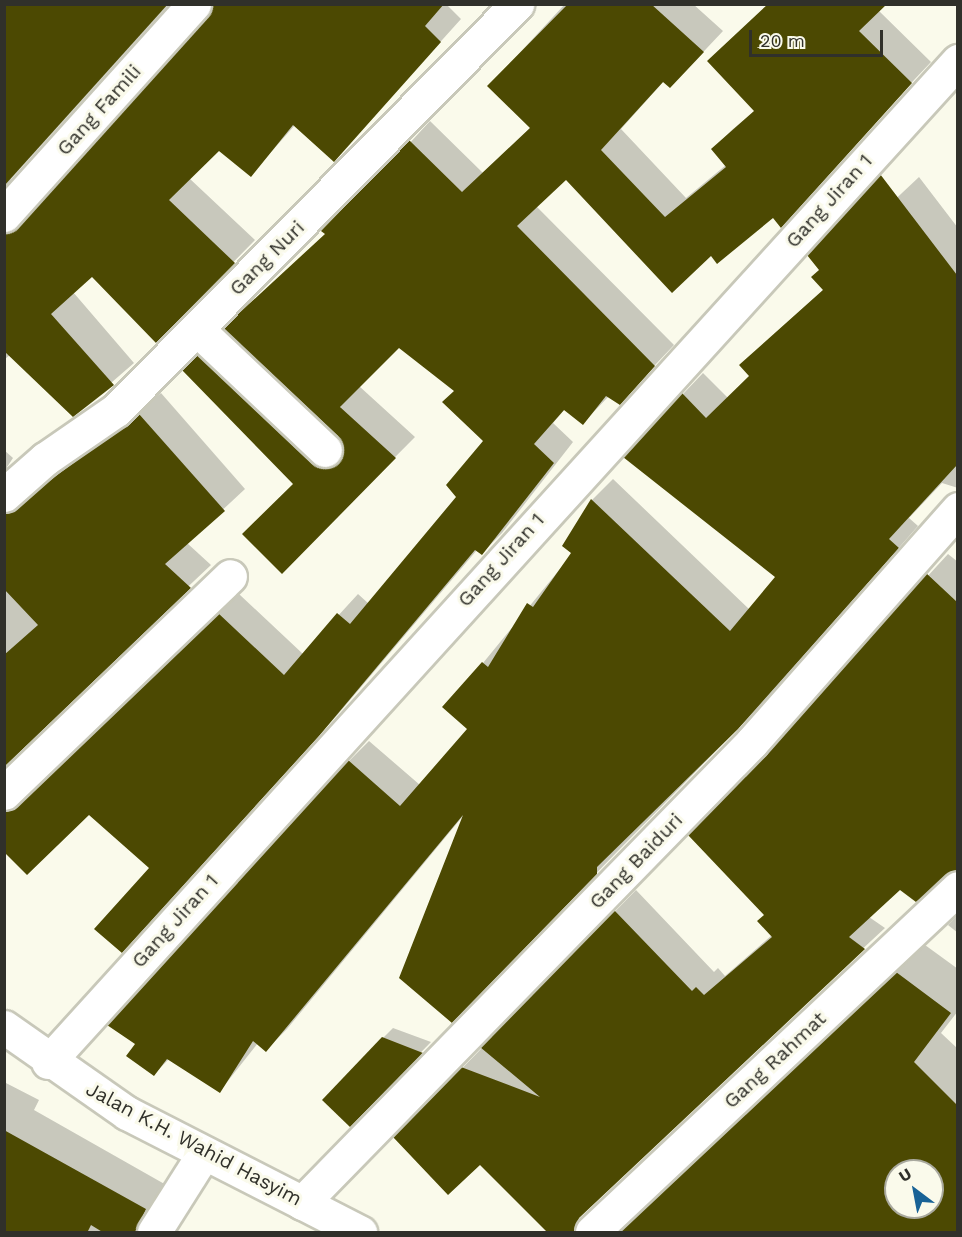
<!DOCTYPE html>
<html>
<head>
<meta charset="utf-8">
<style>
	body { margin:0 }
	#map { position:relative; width:962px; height:1237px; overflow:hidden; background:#fafaeb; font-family:"Work Sans",sans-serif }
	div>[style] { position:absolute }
	.shadow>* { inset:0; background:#0003 }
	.building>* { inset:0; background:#4c4902 }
	.roads { filter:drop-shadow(2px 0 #c8c8b9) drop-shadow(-2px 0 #c8c8b9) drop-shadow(0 2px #c8c8b9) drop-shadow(0 -2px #c8c8b9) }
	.minor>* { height:33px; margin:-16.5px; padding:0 16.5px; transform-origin:16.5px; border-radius:16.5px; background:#fff }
	.major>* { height:33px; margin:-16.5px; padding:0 16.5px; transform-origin:16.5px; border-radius:16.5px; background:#fff }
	span { translate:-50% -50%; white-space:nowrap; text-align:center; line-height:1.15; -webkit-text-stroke:6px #fafaeb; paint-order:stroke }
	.street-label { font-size:20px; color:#30302a }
	.frame { position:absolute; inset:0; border:6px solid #30302a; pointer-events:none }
	.north { position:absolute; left:884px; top:1159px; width:60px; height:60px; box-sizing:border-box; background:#fafaeb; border:2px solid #a9a99e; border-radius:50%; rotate:328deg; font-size:16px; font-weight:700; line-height:24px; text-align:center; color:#30302a }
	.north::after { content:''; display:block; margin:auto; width:21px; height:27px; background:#186296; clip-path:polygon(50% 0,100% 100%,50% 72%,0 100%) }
	.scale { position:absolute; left:749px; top:30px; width:134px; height:27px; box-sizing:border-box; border:3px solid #30302a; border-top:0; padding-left:8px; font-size:18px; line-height:21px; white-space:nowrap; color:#30302a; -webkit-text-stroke:4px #fafaeb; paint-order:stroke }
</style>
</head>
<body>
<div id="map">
	<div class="shadow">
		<div style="clip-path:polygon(4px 4px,169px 4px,11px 179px,7px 198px,14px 208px,32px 212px,209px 17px,212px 4px,446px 4px,461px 19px,334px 160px,295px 125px,251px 175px,219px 149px,189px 178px,255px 240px,156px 341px,92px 275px,73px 292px,134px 363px,74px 415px,11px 354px,4px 360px)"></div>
		<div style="clip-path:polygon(565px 4px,693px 4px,723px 31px,690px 66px,664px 81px,621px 129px,686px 198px,726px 165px,713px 149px,733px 129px,878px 10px,931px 62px,799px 202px,711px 254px,566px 177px,536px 206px,674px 345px,619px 403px,609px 396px,583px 423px,565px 409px,553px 423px,573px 442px,502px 533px,482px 553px,477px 550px,339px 713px,142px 931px,151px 867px,54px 773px,239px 594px,303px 654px,358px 594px,369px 604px,458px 497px,486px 441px,456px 391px,399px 346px,359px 386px,415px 437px,282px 571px,295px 484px,184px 370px,218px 336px,344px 450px,326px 234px,430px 121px,483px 173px,531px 127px,489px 86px)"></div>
		<div style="clip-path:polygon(919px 177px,958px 228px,958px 488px,942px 483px,909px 518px,918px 526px,759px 707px,472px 1000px,463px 816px,287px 1029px,266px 1050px,258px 1043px,220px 1091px,169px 1059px,154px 1074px,349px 761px,369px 741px,420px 785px,470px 729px,483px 663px,573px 553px,564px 546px,592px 500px,613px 479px,750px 610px,777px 576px,683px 394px,703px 373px,728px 398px,751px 376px,762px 345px,824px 289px,834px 257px)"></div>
		<div style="clip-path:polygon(161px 393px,245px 489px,187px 543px,211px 565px,4px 760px,4px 450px,13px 458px,7px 467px,11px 485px,30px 492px)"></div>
		<div style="clip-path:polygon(948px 554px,958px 562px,958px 869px,900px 889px,869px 917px,885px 928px,557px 1232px,480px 1163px,395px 1137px,636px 890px,714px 972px,718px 968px,725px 976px,772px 935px,765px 915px,690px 835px)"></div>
		<div style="clip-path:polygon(958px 915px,958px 933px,948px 925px)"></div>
		<div style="clip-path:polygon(evenodd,925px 945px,958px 969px,958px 1011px,941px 1033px,958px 1049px,958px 1232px,620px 1232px,925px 945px,896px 1171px,932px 1171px,932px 1207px,896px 1207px,896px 1171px)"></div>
		<div style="clip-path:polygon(393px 1028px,431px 1042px,350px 1125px,383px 1038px)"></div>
		<div style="clip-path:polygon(4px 1082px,39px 1100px,34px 1110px,168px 1186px,147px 1232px,4px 1232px)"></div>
	</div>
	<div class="building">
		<div style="clip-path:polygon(4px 4px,168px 4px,4px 186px)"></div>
		<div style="clip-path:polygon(212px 4px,444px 4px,425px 26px,441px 42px,334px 162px,293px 125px,251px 177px,219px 151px,169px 200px,235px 263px,156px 343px,92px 277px,51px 314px,114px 385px,73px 417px,4px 351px,4px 233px,18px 228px,208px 17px)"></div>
		<div style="clip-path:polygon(568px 4px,651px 4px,704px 52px,670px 88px,663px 82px,601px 150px,665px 217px,726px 167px,711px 149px,754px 111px,707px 61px,768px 4px,887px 4px,859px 31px,912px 83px,781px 228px,773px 218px,717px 264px,711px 256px,672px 293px,566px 180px,517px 226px,655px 366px,620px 405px,606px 396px,583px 425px,564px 410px,534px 444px,554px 463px,482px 555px,475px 550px,319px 736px,122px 953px,94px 929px,149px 868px,89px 815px,27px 875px,4px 852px,4px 811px,17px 807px,218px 613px,284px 675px,337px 613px,350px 624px,456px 497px,446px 485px,483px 441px,442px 402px,454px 391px,399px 348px,340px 407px,396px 458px,282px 574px,242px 534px,293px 484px,182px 370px,197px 355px,312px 464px,321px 468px,338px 463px,343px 454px,338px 436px,223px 328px,325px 234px,321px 231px,409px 140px,462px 192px,530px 128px,487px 86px)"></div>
		<div style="clip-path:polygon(880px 174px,957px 275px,957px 465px,889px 539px,899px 548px,738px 729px,597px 867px,597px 874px,452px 1023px,399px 978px,463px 815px,266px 1052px,253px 1041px,220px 1093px,167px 1059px,154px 1076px,126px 1056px,135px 1044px,107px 1025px,348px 760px,400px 806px,467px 729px,442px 707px,482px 662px,488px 667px,527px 603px,533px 607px,571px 553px,562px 546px,591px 499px,730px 631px,775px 577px,623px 457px,682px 393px,706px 418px,749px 376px,739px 365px,823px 290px,811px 277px,819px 270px,807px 255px)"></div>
		<div style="clip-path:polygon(139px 414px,225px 511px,165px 564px,191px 588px,4px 767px,4px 655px,38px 625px,4px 589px,4px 515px)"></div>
		<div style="clip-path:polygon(926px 573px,957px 602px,957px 870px,916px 902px,900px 890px,849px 937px,865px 949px,579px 1218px,574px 1233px,548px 1233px,480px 1165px,448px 1195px,393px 1137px,461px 1067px,540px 1097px,480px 1047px,614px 910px,692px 991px,696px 987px,704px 995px,772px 937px,757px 921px,764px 915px,688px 835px)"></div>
		<div style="clip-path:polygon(evenodd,896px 972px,951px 1013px,914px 1062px,957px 1105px,957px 1233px,619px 1233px,896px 972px,896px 1171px,932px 1171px,932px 1207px,896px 1207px,896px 1171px)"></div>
		<div style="clip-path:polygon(382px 1037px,423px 1053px,350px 1127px,322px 1100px)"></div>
		<div style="clip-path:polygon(4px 1130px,146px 1209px,135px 1233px,104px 1233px,91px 1225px,87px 1233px,4px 1233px)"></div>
	</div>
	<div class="roads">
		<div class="minor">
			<div style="left:4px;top:215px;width:284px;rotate:-48deg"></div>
			<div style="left:197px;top:329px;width:176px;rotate:43.4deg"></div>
			<div style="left:4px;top:495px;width:55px;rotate:-41.3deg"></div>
			<div style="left:45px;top:459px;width:86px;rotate:-34.6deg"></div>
			<div style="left:116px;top:410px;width:571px;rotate:-45.35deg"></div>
			<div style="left:4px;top:793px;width:313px;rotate:-43.8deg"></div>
			<div style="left:48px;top:1062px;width:1353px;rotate:-47.73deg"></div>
			<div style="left:302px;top:1203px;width:644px;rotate:-45.69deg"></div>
			<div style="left:752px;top:742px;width:311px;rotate:-48.5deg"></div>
			<div style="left:154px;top:1232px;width:93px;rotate:-57.7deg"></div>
			<div style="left:592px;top:1232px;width:502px;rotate:-43.23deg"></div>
		</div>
		<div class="major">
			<div style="left:4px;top:1027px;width:150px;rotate:35deg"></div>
			<div style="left:127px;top:1113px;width:262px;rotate:27.1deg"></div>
		</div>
	</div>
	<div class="street-label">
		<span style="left:99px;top:110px;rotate:-48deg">Gang Famili</span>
		<span style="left:829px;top:201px;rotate:-48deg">Gang Jiran 1</span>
		<span style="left:267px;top:258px;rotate:-45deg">Gang Nuri</span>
		<span style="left:501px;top:560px;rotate:-48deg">Gang Jiran 1</span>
		<span style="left:636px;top:861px;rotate:-46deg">Gang Baiduri</span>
		<span style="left:175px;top:921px;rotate:-48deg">Gang Jiran 1</span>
		<span style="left:775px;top:1060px;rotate:-43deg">Gang Rahmat</span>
		<span style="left:194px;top:1144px;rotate:28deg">Jalan K.H. Wahid Hasyim</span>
	</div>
	<div class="frame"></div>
	<div class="north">U</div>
	<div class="scale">20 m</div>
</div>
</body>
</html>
